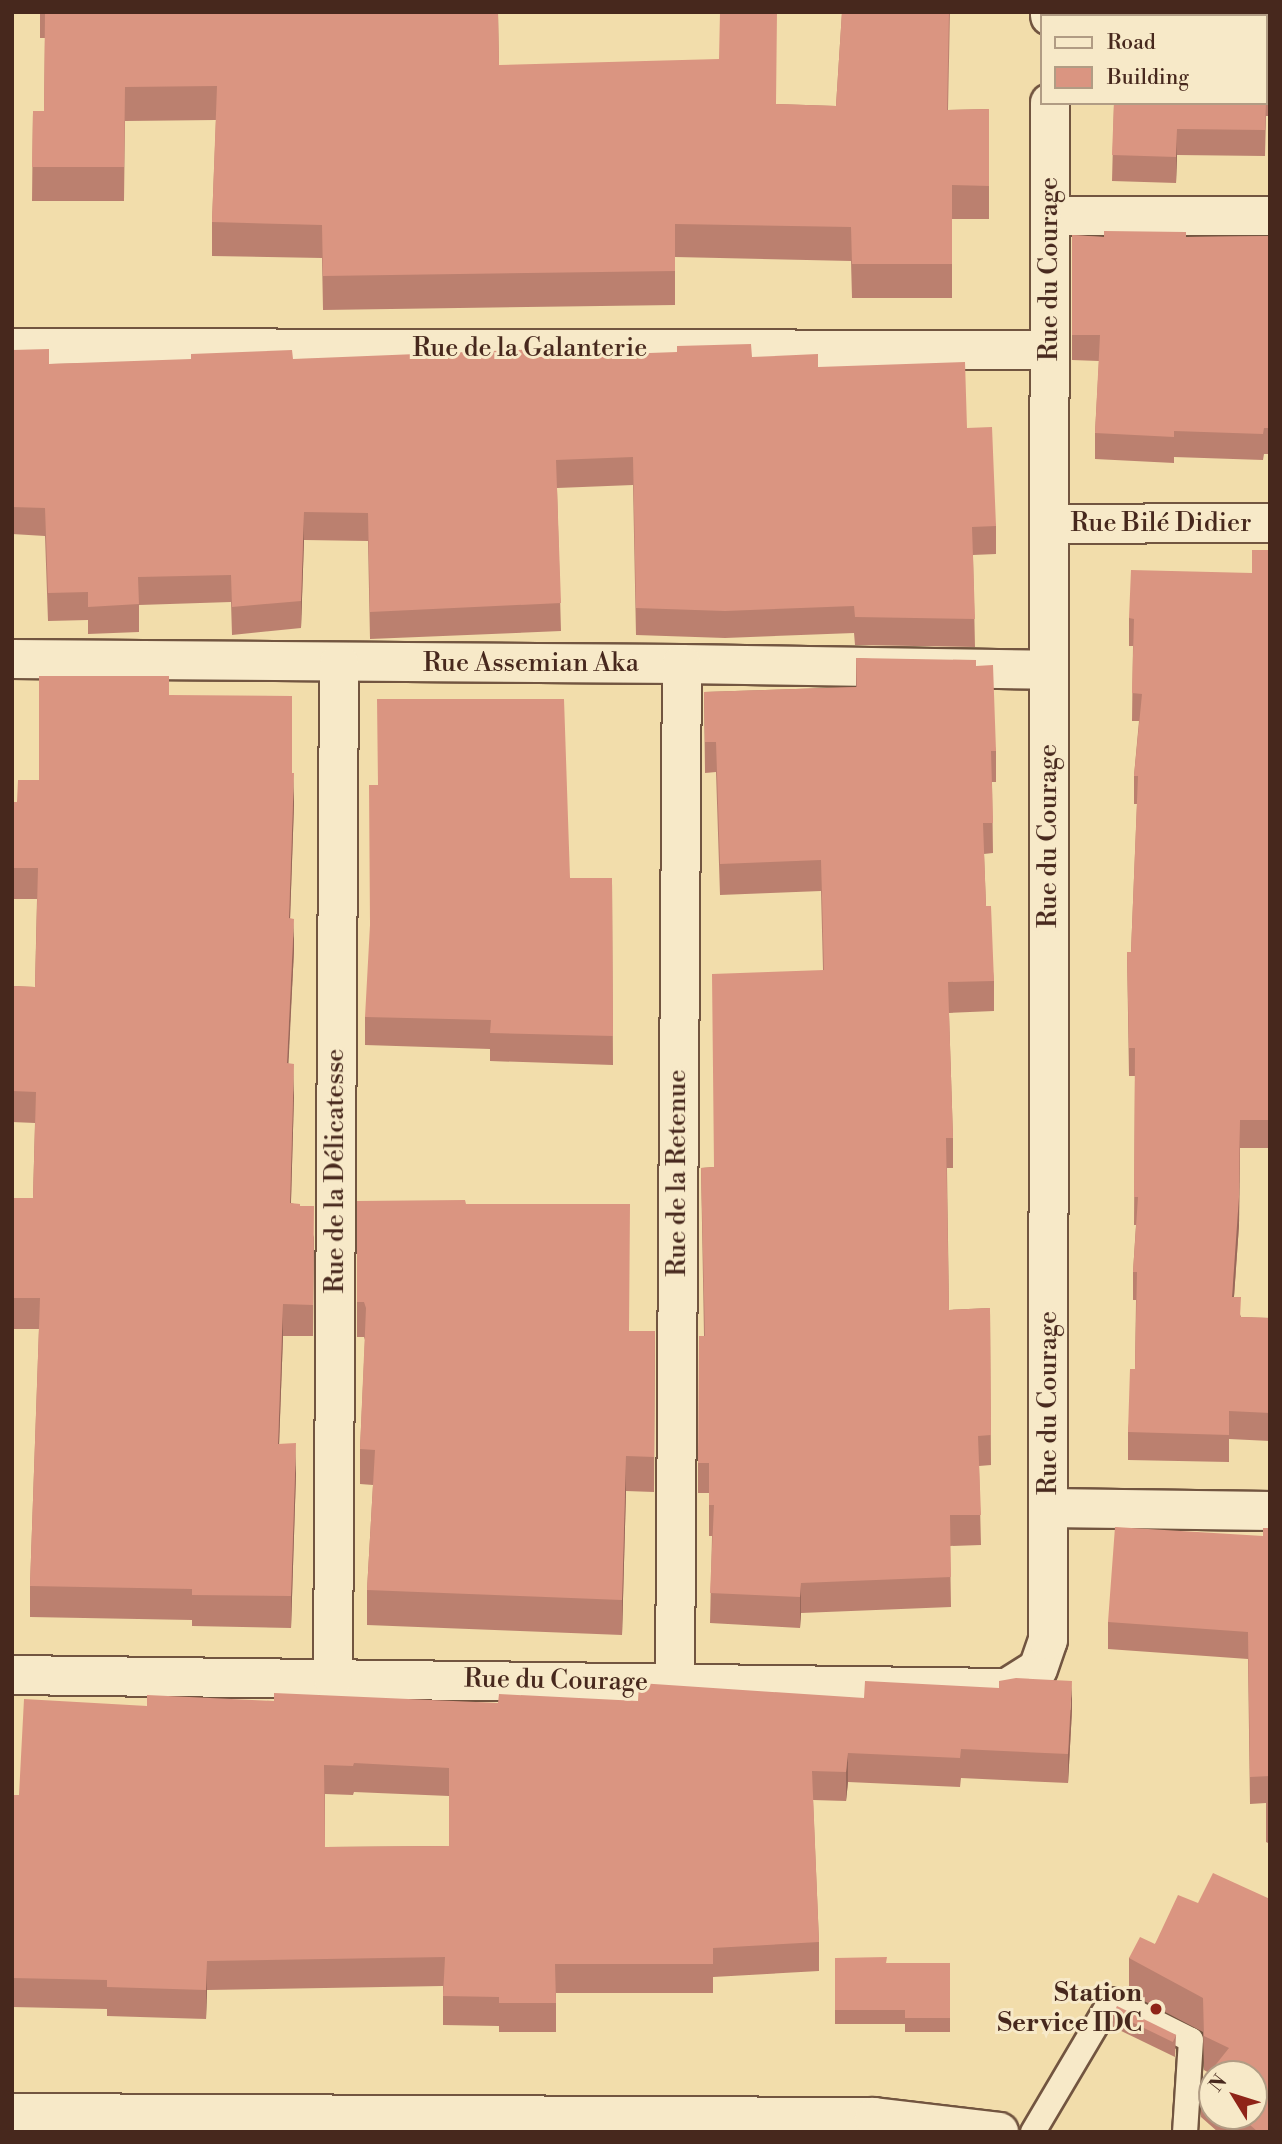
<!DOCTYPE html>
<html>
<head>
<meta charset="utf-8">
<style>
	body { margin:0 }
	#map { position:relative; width:1282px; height:2144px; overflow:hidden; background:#f2ddab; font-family:"Libre Bodoni",serif }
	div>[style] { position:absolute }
	.roads { filter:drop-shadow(2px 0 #725540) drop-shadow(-2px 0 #725540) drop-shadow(0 2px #725540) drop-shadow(0 -2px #725540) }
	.lane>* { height:24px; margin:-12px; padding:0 12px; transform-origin:12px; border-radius:12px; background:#f7e9c8 }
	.street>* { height:38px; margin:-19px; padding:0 19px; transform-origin:19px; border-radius:19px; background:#f7e9c8 }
	.secondary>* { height:38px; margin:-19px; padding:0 19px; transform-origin:19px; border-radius:19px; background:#f7e9c8 }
	.wall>* { inset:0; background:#bb806f }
	.shaded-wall>* { inset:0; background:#99685a }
	.building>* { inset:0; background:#da9581; transform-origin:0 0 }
	.dots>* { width:19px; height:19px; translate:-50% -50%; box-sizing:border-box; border:4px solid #f7e9c8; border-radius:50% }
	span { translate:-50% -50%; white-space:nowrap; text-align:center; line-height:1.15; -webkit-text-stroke:6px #f7e9c8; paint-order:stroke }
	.street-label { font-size:26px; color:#47281d }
	.poi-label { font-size:26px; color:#47281d; font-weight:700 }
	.right { translate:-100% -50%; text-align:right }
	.frame { position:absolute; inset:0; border:14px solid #47281d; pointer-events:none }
	.legend { position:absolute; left:1040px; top:14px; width:228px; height:91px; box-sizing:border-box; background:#f7e9c8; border:2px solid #b19c84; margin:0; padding:9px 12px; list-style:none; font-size:21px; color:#47281d }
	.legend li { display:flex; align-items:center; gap:14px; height:35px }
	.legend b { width:35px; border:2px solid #b19c84 }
	.north { position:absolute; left:1198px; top:2060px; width:70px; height:70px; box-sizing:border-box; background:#f7e9c8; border:2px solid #b19c84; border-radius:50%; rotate:308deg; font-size:19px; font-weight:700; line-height:28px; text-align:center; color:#47281d }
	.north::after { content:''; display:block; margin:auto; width:24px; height:32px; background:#8f2418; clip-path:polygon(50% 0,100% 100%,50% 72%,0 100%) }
</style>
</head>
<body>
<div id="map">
	<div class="roads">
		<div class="lane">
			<div style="left:1033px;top:2132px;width:153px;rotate:-59.4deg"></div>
			<div style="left:1111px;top:2000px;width:89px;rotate:26.6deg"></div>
			<div style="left:1191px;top:2040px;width:92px;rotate:93.7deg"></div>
		</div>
		<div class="street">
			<div style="left:1050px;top:12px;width:4px;rotate:90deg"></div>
			<div style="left:1051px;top:216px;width:219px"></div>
			<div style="left:12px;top:348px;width:1037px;rotate:0.11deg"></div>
			<div style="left:1051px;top:524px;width:219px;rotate:-0.3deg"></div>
			<div style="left:12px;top:659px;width:670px;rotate:0.43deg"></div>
			<div style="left:682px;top:664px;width:367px;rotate:0.9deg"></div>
			<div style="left:1049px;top:1508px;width:221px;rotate:0.8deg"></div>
			<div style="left:12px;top:1675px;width:995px;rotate:0.75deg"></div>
			<div style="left:1007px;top:1688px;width:36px;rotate:-32deg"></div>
			<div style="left:1038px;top:1669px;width:31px;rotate:-71deg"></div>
			<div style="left:1048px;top:1640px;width:1537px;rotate:-89.93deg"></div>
			<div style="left:333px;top:1678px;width:1015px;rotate:-89.66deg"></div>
			<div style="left:675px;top:1682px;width:1018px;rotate:-89.61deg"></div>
		</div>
		<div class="secondary">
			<div style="left:12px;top:2113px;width:862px;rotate:0.27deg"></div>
			<div style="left:874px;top:2117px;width:126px;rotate:6.8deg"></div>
		</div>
	</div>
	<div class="wall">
		<div style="clip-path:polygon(40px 12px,498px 12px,499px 65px,776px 104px,836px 106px,842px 12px,950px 12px,948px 110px,989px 109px,989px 219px,952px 219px,952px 298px,852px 298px,851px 261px,675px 257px,675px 305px,323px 310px,322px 258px,212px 256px,212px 222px,216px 120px,125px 121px,124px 201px,32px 201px,33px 111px,44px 111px,45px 38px,40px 38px)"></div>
		<div style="clip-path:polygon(1266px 33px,1270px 33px,1270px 116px,1266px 116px,1265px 156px,1177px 155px,1176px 183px,1112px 181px,1114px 103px,1266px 103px)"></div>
		<div style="clip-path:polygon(1072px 235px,1104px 237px,1186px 237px,1270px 236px,1270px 454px,1264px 454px,1263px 460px,1174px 457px,1174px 463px,1095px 459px,1095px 433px,1099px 361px,1072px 360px)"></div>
		<div style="clip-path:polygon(12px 350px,49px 364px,293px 359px,752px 357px,818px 367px,967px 428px,996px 526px,996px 554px,973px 555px,975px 647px,855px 645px,854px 633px,725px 638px,636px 635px,633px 485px,557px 488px,561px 631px,370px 639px,368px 541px,304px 540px,301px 628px,232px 635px,231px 602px,139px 605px,139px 632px,88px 634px,88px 620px,48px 621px,45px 536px,12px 534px)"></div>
		<div style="clip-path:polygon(1270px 550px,1270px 1148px,1240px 1148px,1239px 1225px,1234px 1297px,1241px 1317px,1270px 1318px,1270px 1441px,1229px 1439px,1229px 1462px,1128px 1460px,1128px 1432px,1135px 1369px,1136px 1300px,1133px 1300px,1133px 1272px,1136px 1225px,1134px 1225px,1135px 1076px,1129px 1076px,1127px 952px,1131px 952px,1137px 804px,1134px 804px,1134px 776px,1139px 721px,1132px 721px,1133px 646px,1129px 646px,1129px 618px,1252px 573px)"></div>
		<div style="clip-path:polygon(856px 658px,976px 666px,996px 751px,996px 782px,992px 782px,993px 853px,984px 854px,986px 906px,994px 981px,994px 1011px,949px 1013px,953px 1138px,953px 1168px,947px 1168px,949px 1310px,990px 1308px,991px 1465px,979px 1466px,981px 1545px,950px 1546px,951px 1607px,801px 1613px,800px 1628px,710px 1623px,712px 1536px,709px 1536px,709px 1493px,698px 1493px,698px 1463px,704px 1336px,701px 1168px,714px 1167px,823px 970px,821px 891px,720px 895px,716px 772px,705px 773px,704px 692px,856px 687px)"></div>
		<div style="clip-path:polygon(169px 695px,292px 773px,294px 804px,290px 918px,294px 950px,288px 1063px,294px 1095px,291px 1203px,300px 1206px,314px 1237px,313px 1336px,283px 1336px,279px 1444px,296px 1474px,291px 1628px,192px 1626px,192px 1620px,30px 1617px,30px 1586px,39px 1329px,12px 1329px,12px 1198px,33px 1198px,35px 1123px,12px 1122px,12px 986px,35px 987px,37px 899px,12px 899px,12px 802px,17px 802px,39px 780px)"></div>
		<div style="clip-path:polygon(570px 878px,612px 878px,613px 1065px,490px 1061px,490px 1049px,365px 1045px,365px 1017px)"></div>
		<div style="clip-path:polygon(357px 1201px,466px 1204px,629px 1331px,655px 1331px,654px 1492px,626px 1491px,622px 1635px,367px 1625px,367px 1590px,373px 1485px,360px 1484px,360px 1449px,365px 1340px,364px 1337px,357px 1337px)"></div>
		<div style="clip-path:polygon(1270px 1528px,1270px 1844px,1266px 1842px,1266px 1803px,1250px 1804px,1248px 1659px,1108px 1649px,1108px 1622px,1263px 1536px)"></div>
		<div style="clip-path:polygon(evenodd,864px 1698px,1072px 1710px,1068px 1783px,961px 1778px,960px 1787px,848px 1782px,846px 1801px,813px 1800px,819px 1942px,819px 1971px,713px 1977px,713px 1993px,556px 1993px,556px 2032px,499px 2032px,499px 2026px,443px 2025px,443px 1986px,207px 1990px,206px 2019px,107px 2016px,107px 2009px,12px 2007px,12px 1795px,19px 1795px,147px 1706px,274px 1701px,498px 1703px,864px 1698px,354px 1792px,449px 1796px,449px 1846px,325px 1847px,325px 1794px,353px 1795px,354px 1792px)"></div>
		<div style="clip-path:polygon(evenodd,1198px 1903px,1270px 2132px,1218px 2132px,1201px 2117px,1201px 2083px,1209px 2073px,1204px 2070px,1203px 2032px,1129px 1993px,1129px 1958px,1155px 1944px,1198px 1903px,1212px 2074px,1254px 2116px,1212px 2116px,1212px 2074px)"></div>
		<div style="clip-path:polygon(835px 1958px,886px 1963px,950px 1963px,950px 2032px,905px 2032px,905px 2024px,835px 2024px)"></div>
		<div style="clip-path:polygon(1113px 2013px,1176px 2035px,1175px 2057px,1113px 2027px)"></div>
	</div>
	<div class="shaded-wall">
		<div style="clip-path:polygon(1177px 129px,1177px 155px,1176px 183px,1176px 157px)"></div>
		<div style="clip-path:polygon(304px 512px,304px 540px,301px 628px,301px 601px)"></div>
		<div style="clip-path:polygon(294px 773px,294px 804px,289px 950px,289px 918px)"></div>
		<div style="clip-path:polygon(294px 919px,294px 950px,287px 1094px,287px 1063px)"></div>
		<div style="clip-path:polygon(294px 1064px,294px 1095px,290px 1235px,290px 1203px)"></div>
		<div style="clip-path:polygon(1240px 1120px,1239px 1225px,1232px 1325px,1232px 1297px)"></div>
		<div style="clip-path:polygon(283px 1304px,283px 1336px,278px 1475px,278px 1444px)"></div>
		<div style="clip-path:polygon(296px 1443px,296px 1474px,291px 1628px,291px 1596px)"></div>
		<div style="clip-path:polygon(626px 1456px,626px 1491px,622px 1635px,622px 1600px)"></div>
		<div style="clip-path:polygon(801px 1583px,801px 1613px,800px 1628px,800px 1597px)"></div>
		<div style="clip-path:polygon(1072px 1681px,1072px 1710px,1068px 1783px,1068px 1754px)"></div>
		<div style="clip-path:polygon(848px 1753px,848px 1782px,846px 1801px,846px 1772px)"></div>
		<div style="clip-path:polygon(207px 1961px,207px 1990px,206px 2019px,206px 1990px)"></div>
	</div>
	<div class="building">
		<div style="clip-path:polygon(45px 12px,498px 12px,499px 65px,719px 59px,720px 12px,777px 12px,776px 104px,836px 106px,842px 12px,949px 12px,947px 110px,989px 109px,989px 186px,952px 185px,952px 264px,852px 264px,851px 227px,675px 224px,675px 271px,323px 276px,322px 225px,212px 222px,217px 86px,125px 87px,124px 167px,32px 167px,33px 111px,44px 111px)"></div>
		<div style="left:1113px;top:12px;width:136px;height:4px"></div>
		<div style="left:1266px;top:33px;width:4px;height:57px"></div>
		<div style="clip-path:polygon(1114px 103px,1266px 103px,1265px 130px,1177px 129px,1176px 157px,1112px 155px)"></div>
		<div style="clip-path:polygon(1104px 231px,1186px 232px,1186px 237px,1270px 236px,1270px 428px,1264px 428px,1263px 434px,1174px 431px,1174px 437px,1095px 433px,1100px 335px,1072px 335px,1072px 235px,1104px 237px)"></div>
		<div style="clip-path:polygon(751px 344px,752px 357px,818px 354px,818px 367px,965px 362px,967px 428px,992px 427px,996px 526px,972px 527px,975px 619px,855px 617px,854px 606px,725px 611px,636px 608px,633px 457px,556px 460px,561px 603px,370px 612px,368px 513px,304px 512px,301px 601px,232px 607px,231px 575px,138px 577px,139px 604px,88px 607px,88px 592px,48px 593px,45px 508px,12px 507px,12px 350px,49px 349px,49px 364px,191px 359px,191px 354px,292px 350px,293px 359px,539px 349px,539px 357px,677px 352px,677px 346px)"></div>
		<div style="clip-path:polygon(1252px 550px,1270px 550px,1270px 1120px,1240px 1120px,1239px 1197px,1232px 1297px,1241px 1297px,1240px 1317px,1270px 1318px,1270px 1413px,1229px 1411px,1229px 1435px,1128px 1432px,1130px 1369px,1135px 1369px,1137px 1272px,1133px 1272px,1138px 1197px,1134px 1197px,1135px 1048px,1129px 1048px,1127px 952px,1131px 952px,1138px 776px,1134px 776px,1142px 694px,1132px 693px,1134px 619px,1129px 618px,1131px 570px,1252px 573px)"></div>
		<div style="clip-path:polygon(856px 658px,976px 660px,976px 666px,993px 665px,996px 751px,991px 751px,993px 823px,983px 823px,986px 906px,991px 906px,994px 981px,948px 982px,953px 1138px,946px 1138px,949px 1310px,990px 1308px,991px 1435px,978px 1436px,981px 1515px,950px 1515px,951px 1577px,801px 1583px,800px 1597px,710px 1593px,714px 1505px,709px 1505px,709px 1463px,698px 1463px,699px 1336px,705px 1336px,701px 1168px,714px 1167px,712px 974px,824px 970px,821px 860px,720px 864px,716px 742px,705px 742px,704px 692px,857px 687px)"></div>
		<div style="clip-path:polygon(39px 676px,169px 676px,169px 695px,292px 696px,292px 773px,294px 773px,289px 918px,294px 919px,287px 1063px,294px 1064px,290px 1203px,300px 1204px,300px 1206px,314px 1206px,313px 1305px,283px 1304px,278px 1444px,296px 1443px,291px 1596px,192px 1595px,192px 1589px,30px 1586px,40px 1298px,12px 1298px,12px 1198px,33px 1198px,36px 1092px,12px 1091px,12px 986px,35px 987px,38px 868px,12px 868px,12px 802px,17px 802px,18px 780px,39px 780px)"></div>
		<div style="clip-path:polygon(377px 699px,564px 699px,570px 878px,612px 878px,613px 1036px,490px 1033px,491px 1020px,365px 1017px,370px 925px,369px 785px,378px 785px)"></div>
		<div style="clip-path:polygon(465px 1200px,466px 1204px,630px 1204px,629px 1331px,655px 1331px,654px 1457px,626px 1456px,622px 1600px,367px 1590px,375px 1450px,360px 1449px,366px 1308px,364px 1302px,357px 1302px,357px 1201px)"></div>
		<div style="clip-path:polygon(1115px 1527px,1263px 1536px,1263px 1528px,1270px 1528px,1270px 1776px,1250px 1777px,1248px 1632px,1108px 1622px)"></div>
		<div style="clip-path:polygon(evenodd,1016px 1678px,1072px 1681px,1068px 1754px,961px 1749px,960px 1758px,848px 1753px,846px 1772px,812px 1771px,819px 1942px,713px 1948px,713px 1964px,555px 1964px,556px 2003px,499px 2003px,499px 1997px,443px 1996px,445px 1957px,207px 1961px,206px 1990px,107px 1987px,107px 1980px,12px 1978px,12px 1795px,19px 1795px,24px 1699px,147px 1706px,147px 1695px,274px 1701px,274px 1693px,498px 1703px,499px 1694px,638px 1701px,639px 1683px,864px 1698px,865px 1681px,999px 1688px,999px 1681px,1016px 1678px,354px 1763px,449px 1768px,449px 1846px,325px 1847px,324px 1765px,353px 1766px,354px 1763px)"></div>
		<div style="clip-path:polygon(1213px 1873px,1270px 1899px,1270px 2132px,1258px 2132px,1240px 2116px,1254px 2116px,1254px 2074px,1212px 2074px,1212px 2093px,1201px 2083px,1229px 2048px,1204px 2036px,1203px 1998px,1129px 1958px,1140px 1937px,1155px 1944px,1178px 1895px,1198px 1903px)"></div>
		<div style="clip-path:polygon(887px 1957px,886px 1963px,950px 1963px,950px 2018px,905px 2018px,905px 2010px,835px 2010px,835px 1958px)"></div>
		<div style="left:1117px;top:2006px;width:66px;height:8px;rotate:26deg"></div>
	</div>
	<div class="dots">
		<div style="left:1156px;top:2009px;background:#8f2418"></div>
	</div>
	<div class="street-label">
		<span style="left:1050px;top:269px;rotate:-90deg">Rue du Courage</span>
		<span style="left:530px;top:349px">Rue de la Galanterie</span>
		<span style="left:1161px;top:524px">Rue Bilé Didier</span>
		<span style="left:531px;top:664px">Rue Assemian Aka</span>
		<span style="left:1049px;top:836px;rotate:-90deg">Rue du Courage</span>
		<span style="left:336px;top:1171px;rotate:-90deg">Rue de la Délicatesse</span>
		<span style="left:678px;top:1173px;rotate:-90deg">Rue de la Retenue</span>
		<span style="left:1049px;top:1403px;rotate:-90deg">Rue du Courage</span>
		<span style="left:556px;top:1681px;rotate:1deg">Rue du Courage</span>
	</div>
	<div class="poi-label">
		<span class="right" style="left:1142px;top:2009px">Station<br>Service IDC</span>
	</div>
	<div class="frame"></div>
	<ul class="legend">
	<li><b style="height:9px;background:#f7e9c8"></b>Road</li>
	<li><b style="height:19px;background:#da9581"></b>Building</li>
	</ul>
	<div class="north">N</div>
</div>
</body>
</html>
